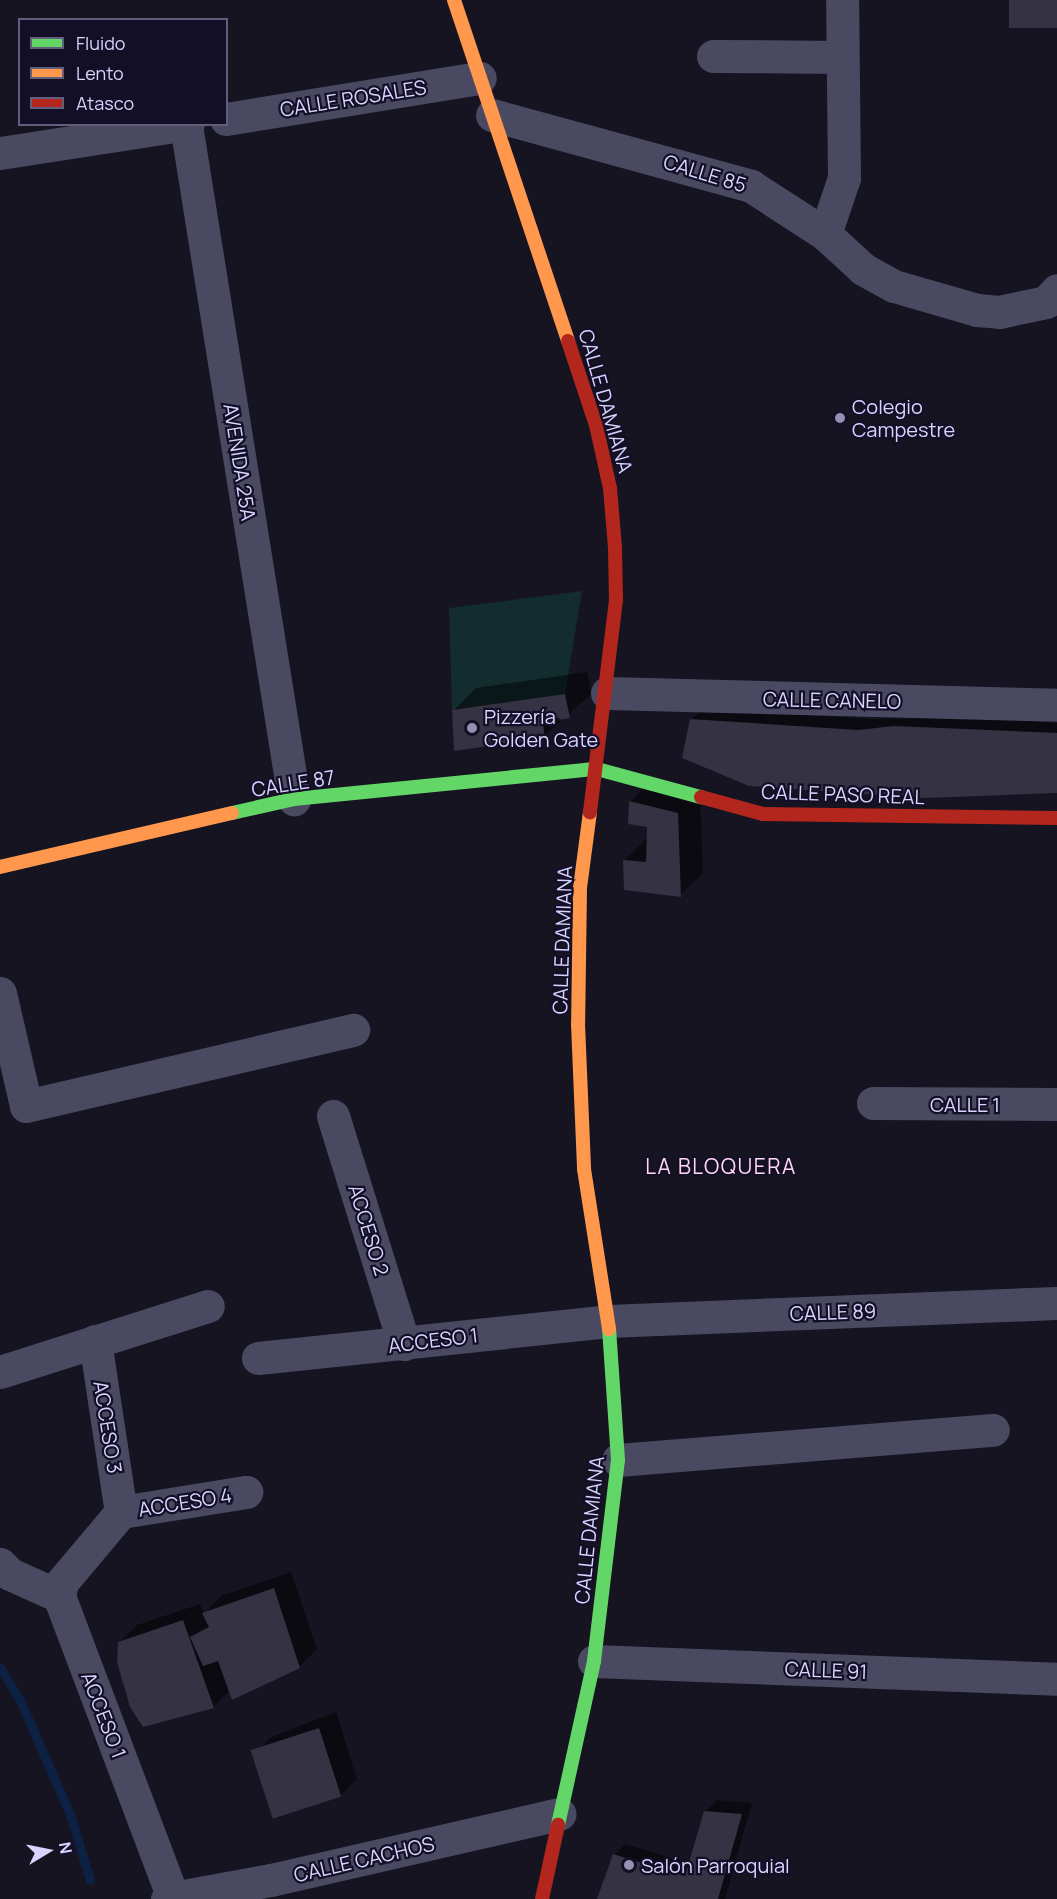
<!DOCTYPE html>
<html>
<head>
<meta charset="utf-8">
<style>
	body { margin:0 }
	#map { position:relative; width:1057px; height:1899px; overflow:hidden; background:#161421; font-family:Manrope,sans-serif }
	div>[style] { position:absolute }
	.green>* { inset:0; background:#132c2d }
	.shadow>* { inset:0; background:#0007 }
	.stream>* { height:9px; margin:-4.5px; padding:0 4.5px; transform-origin:4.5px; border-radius:4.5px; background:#0d2144 }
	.building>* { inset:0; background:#343243; transform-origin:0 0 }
	.street>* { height:33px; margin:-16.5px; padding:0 16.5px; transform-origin:16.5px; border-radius:16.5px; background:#4a4962 }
	.fast>* { height:14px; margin:-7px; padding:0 7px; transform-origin:7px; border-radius:7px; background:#63d668 }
	.slow>* { height:14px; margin:-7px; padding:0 7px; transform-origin:7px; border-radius:7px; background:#ff974d }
	.jam>* { height:14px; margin:-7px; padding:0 7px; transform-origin:7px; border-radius:7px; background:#b3261e }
	.dots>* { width:16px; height:16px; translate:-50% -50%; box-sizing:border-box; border:3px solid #130f26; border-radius:50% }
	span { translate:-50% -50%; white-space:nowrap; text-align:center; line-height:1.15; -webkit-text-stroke:4.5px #130f26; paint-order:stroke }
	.street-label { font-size:20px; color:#d9d4ff }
	.poi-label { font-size:20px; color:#d9d4ff }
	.left { translate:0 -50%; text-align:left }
	.neighbourhood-label { font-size:21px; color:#ffd6f0; letter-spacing:1.5px }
	.legend { position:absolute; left:18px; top:18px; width:210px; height:108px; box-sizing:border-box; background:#130f26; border:2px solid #625e7d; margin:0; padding:8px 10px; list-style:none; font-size:18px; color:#d9d4ff }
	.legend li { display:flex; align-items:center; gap:12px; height:30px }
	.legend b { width:30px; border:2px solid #625e7d }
	.north { position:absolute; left:18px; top:1821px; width:60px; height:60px; -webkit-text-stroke:4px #130f26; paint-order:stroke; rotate:80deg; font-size:16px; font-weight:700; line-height:24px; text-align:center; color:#d9d4ff }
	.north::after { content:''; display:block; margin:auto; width:21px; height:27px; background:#d9d4ff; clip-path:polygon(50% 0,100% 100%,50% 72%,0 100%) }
</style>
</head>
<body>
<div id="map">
	<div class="green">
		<div style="clip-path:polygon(582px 591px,565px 694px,452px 710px,449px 608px)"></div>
	</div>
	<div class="shadow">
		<div style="clip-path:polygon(587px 672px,591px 694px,544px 736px,454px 710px,476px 688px)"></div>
		<div style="clip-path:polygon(703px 708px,870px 719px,979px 717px,1057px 723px,1057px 791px,691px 720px)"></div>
		<div style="clip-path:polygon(653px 779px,700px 791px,703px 873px,680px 895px,625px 860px,647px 838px,649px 825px,631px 801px)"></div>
		<div style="clip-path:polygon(291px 1572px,317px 1649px,299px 1667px,230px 1690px,213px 1707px,120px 1642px,137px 1625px,200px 1604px,204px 1614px,221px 1596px)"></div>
		<div style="clip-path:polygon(336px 1712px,357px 1779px,340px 1796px,254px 1755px,271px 1737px)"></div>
		<div style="clip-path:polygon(717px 1800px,752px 1803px,725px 1899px,598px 1899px,614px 1855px,625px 1844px,690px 1863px,705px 1812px)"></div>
	</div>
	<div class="stream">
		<div style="left:0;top:1668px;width:36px;rotate:58deg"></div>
		<div style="left:19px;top:1698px;width:127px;rotate:66.3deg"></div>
		<div style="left:70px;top:1814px;width:69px;rotate:73.1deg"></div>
	</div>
	<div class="building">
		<div style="left:1009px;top:0;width:48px;height:28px"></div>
		<div style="clip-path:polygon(565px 694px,570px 718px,543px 723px,545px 738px,454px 751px,452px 710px)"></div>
		<div style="clip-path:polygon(690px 719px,858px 730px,894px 726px,1057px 733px,1057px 793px,926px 798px,749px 786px,682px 758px)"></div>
		<div style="clip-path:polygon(629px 801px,678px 813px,681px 897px,624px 890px,623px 860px,646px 862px,647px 827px,628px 824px)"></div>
		<div style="clip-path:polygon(274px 1588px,300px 1668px,232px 1700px,218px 1661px,203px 1666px,190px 1637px,209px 1627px,202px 1613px)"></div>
		<div style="clip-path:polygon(183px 1620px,214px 1708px,143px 1727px,130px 1707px,117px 1662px,118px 1642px)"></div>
		<div style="left:319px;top:1728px;width:72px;height:72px;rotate:72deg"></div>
		<div style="clip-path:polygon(704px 1811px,742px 1814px,718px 1899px,597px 1899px,613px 1854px,685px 1876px)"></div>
	</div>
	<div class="street">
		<div style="left:713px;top:56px;width:129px;rotate:0.4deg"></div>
		<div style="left:492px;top:115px;width:269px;rotate:15.3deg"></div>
		<div style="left:751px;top:186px;width:88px;rotate:33deg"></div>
		<div style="left:825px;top:234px;width:52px;rotate:42.6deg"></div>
		<div style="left:863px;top:269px;width:35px;rotate:29deg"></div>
		<div style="left:894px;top:286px;width:86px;rotate:16.1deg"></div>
		<div style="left:977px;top:310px;width:22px;rotate:5deg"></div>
		<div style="left:999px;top:312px;width:48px;rotate:-12deg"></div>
		<div style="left:1046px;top:302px;width:16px;rotate:-47deg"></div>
		<div style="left:226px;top:119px;width:257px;rotate:-9.2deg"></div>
		<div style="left:186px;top:125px;width:683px;rotate:80.9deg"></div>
		<div style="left:0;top:153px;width:190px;rotate:-8.8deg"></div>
		<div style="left:825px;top:234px;width:59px;rotate:-71.3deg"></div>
		<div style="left:844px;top:178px;width:178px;rotate:-90.6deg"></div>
		<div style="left:607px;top:693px;width:450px;rotate:1.5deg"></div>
		<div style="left:0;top:993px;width:116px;rotate:77deg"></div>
		<div style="left:26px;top:1106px;width:336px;rotate:-13.1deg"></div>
		<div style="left:873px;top:1103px;width:184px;rotate:0.3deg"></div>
		<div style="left:333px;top:1116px;width:239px;rotate:72.7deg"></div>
		<div style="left:95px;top:1341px;width:173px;rotate:81.4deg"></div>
		<div style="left:258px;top:1358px;width:352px;rotate:-6deg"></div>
		<div style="left:608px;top:1321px;width:449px;rotate:-2.3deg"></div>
		<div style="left:0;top:1372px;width:218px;rotate:-17.6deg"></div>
		<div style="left:618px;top:1460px;width:376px;rotate:-4.6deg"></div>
		<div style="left:0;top:1564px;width:14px;rotate:45deg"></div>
		<div style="left:10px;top:1574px;width:54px;rotate:24.2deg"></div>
		<div style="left:59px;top:1596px;width:323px;rotate:69.3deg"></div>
		<div style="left:59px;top:1596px;width:14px;rotate:-78deg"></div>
		<div style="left:62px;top:1582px;width:92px;rotate:-49.9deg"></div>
		<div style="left:121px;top:1512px;width:127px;rotate:-9.1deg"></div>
		<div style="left:594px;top:1661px;width:463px;rotate:2.2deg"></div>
		<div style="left:167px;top:1899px;width:106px;rotate:-10.4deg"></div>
		<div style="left:271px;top:1880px;width:296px;rotate:-12.9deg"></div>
	</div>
	<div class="fast">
		<div style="left:232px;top:813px;width:64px;rotate:-12.7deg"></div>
		<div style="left:294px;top:799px;width:304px;rotate:-5.7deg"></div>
		<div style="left:597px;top:769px;width:108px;rotate:15.1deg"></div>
		<div style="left:558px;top:1825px;width:168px;rotate:-77.6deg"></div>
		<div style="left:594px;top:1661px;width:202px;rotate:-83.2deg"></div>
		<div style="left:618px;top:1460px;width:131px;rotate:-93.9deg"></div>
	</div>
	<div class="slow">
		<div style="left:454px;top:0;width:360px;rotate:71.5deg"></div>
		<div style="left:590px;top:812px;width:77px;rotate:97.5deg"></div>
		<div style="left:580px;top:888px;width:136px;rotate:90.8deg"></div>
		<div style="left:578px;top:1024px;width:145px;rotate:87.6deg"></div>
		<div style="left:584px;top:1169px;width:162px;rotate:81.1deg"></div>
		<div style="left:0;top:867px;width:238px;rotate:-13.1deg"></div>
	</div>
	<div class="jam">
		<div style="left:568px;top:341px;width:89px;rotate:71.6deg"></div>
		<div style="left:596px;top:425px;width:65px;rotate:77.5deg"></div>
		<div style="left:610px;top:488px;width:60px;rotate:85.2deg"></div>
		<div style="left:615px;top:548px;width:52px;rotate:88.9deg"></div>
		<div style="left:616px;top:600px;width:214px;rotate:97deg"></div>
		<div style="left:701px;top:797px;width:64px;rotate:15.3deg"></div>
		<div style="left:763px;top:814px;width:294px;rotate:0.8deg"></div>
		<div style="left:542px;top:1899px;width:76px;rotate:-77.8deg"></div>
	</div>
	<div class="dots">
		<div style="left:840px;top:418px;background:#9591b1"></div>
		<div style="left:472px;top:728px;background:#9591b1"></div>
		<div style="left:629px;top:1865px;background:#9591b1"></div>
	</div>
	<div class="street-label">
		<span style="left:353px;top:98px;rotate:-9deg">CALLE ROSALES</span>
		<span style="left:705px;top:173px;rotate:17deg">CALLE 85</span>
		<span style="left:606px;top:401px;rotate:74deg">CALLE DAMIANA</span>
		<span style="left:240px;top:462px;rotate:81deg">AVENIDA 25A</span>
		<span style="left:832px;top:700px;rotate:1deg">CALLE CANELO</span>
		<span style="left:293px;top:783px;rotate:-9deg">CALLE 87</span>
		<span style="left:843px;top:794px;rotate:2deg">CALLE PASO REAL</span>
		<span style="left:562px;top:940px;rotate:-88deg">CALLE DAMIANA</span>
		<span style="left:965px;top:1104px">CALLE 1</span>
		<span style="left:369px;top:1230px;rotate:73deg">ACCESO 2</span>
		<span style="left:833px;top:1312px;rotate:-2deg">CALLE 89</span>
		<span style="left:433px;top:1340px;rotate:-7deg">ACCESO 1</span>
		<span style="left:108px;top:1427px;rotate:81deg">ACCESO 3</span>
		<span style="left:185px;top:1502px;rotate:-9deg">ACCESO 4</span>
		<span style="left:589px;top:1530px;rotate:-84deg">CALLE DAMIANA</span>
		<span style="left:826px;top:1670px;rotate:2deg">CALLE 91</span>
		<span style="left:104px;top:1715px;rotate:69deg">ACCESO 1</span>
		<span style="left:364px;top:1859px;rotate:-13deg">CALLE CACHOS</span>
	</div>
	<div class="poi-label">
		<span class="left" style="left:852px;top:418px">Colegio<br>Campestre</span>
		<span class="left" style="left:484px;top:728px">Pizzería<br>Golden Gate</span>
		<span class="left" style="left:641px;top:1865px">Salón Parroquial</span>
	</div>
	<div class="neighbourhood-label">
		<span style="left:721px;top:1166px">LA BLOQUERA</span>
	</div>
	<ul class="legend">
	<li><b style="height:8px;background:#63d668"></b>Fluido</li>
	<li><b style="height:8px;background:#ff974d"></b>Lento</li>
	<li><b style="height:8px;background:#b3261e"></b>Atasco</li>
	</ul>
	<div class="north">N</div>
</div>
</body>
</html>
